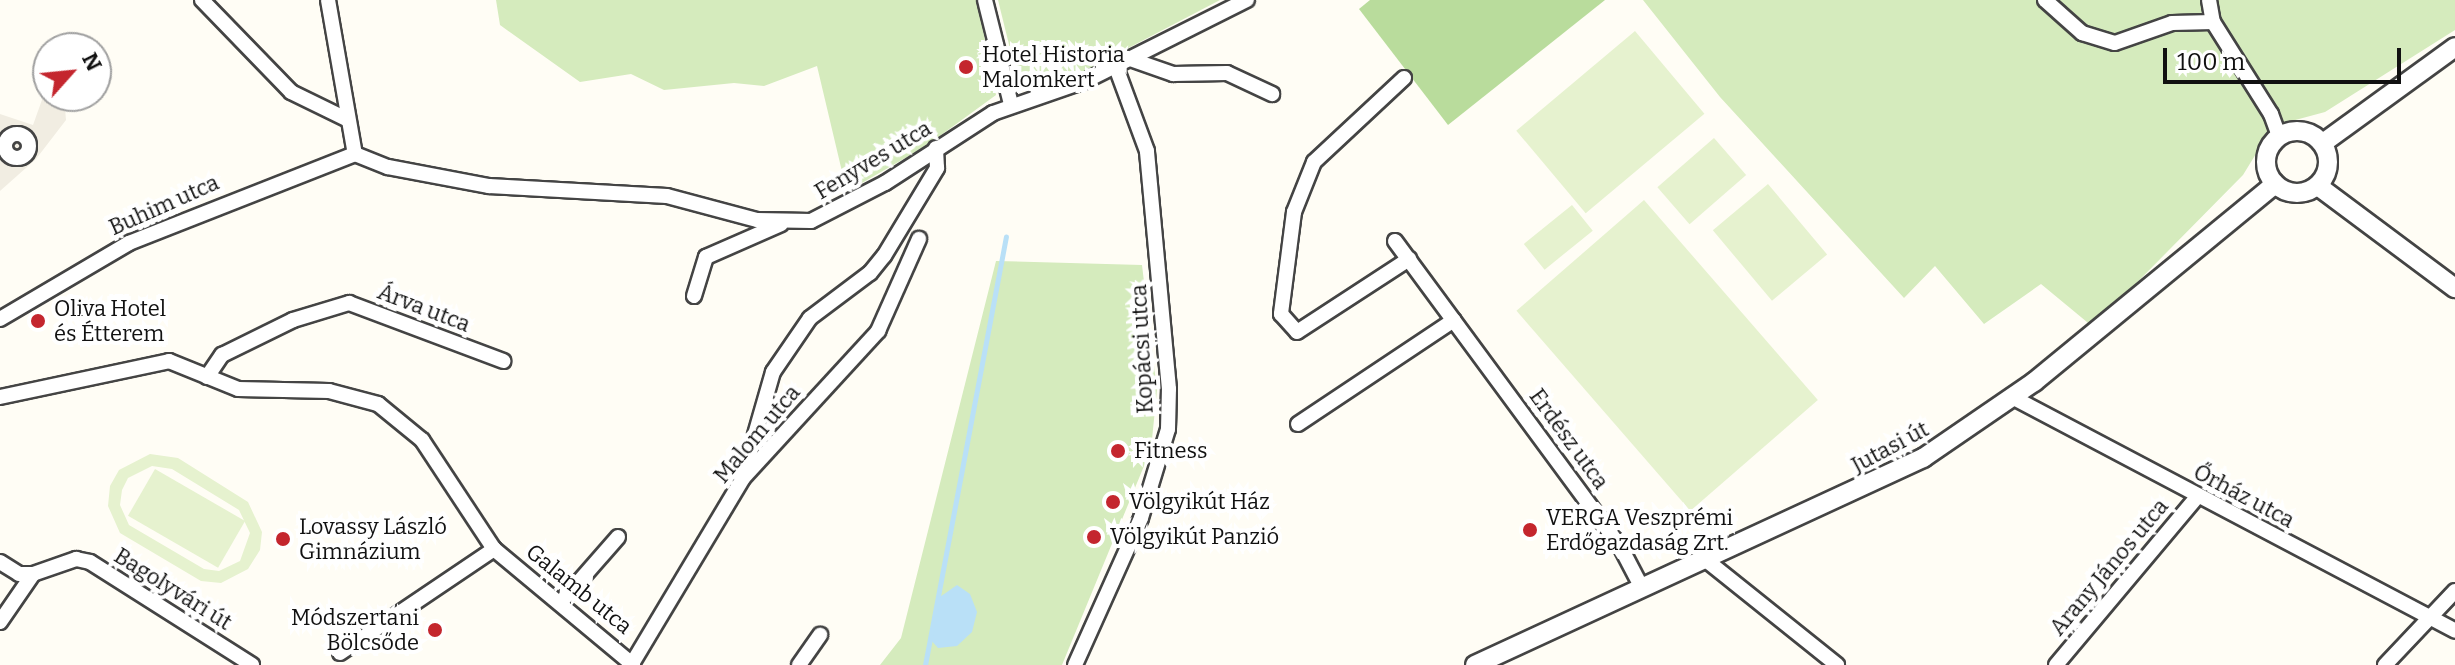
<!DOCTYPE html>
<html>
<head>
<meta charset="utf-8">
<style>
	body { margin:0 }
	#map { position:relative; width:2455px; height:665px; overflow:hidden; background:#fffdf5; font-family:Bitter,serif }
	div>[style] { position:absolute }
	.green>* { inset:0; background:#d5ebbd }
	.forest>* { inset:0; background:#b9dc9c }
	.pitch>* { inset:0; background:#e6f2cf; transform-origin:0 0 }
	.plaza>* { inset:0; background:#f1ede2 }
	.water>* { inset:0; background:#b9e0f7 }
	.stream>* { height:5px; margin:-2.5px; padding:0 2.5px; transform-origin:2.5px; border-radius:2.5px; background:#b9e0f7 }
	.roads { filter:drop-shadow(2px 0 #444) drop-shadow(-2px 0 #444) drop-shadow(0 2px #444) drop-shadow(0 -2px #444) }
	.minor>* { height:14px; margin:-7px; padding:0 7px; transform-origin:7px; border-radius:7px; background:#fff }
	.minor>.ring { margin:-7px; padding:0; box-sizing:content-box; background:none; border:14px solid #fff; border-radius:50% }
	.tertiary>* { height:18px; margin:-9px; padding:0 9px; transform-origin:9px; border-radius:9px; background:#fff }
	.tertiary>.ring { margin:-9px; padding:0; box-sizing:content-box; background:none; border:18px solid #fff; border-radius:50% }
	.dots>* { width:22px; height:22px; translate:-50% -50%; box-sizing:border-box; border:4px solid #fff; border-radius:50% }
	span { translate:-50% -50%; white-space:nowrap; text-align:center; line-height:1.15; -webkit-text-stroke:8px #fff; paint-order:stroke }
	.poi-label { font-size:22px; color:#111 }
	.left { translate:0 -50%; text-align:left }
	.right { translate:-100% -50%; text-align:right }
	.street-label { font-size:22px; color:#111 }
	.north { position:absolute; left:32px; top:32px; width:80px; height:80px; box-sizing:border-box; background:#fff; border:2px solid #a0a0a0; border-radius:50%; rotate:63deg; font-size:22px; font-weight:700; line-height:32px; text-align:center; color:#111 }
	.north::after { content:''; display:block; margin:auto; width:28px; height:36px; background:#c4262e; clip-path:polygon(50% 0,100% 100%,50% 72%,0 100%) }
	.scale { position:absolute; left:2163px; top:48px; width:238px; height:36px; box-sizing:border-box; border:4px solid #111; border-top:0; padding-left:10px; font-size:24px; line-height:28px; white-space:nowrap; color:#111; -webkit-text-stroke:6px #fff; paint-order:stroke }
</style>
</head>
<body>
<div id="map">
	<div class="green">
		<div style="clip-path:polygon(496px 0,977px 0,996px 95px,926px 146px,855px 187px,844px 180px,817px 66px,764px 86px,734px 83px,664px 90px,631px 74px,580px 82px,500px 25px)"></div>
		<div style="clip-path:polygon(998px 0,1220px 0,1071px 78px,1029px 90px,1015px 69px)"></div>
		<div style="clip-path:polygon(1643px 0,2455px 0,2455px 30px,2325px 112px,2273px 126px,2243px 175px,2093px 327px,2041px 284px,1984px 324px,1935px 266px,1904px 298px,1720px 97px)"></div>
		<div style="clip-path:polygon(996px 261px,1142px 265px,1157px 390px,1151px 449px,1062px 665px,880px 665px,901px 638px)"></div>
	</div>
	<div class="forest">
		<div style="clip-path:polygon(1370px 0,1605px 0,1448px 125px,1359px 9px)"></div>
	</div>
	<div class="pitch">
		<div style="left:1635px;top:31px;width:108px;height:155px;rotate:50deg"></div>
		<div style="left:1714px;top:138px;width:49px;height:75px;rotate:49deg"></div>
		<div style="left:1768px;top:184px;width:92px;height:72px;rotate:50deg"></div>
		<div style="left:1644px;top:200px;width:265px;height:169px;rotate:49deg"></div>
		<div style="left:1572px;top:205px;width:33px;height:62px;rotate:51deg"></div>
		<div style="clip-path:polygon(evenodd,150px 454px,178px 458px,248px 502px,262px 532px,260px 550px,248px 569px,221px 583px,201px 581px,120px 533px,108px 506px,110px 486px,119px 470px,150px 454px,152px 466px,172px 469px,239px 510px,250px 533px,240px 561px,219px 571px,204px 569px,129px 525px,120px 505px,122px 490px,128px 478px,152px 466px)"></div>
		<div style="left:155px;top:469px;width:104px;height:54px;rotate:30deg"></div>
	</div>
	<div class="plaza">
		<div style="clip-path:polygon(43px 97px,64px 97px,66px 120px,36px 159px,0 191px,0 114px,33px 125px)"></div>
	</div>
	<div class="water">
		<div style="clip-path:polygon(957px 585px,970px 594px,977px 612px,972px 632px,957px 646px,938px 648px,930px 639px,937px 599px)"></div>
	</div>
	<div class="stream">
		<div style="left:925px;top:665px;width:436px;rotate:-79.3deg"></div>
	</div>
	<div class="roads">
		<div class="minor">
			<div style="left:202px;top:0;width:128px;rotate:45.9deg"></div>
			<div style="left:291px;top:92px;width:61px;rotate:26.1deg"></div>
			<div style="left:328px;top:0;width:156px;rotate:80.1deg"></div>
			<div style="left:985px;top:0;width:107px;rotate:76deg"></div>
			<div style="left:2045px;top:0;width:50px;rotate:41.7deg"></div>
			<div style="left:2082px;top:33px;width:34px;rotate:17deg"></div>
			<div style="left:2115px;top:43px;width:60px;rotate:-19.3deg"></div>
			<div style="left:2172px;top:23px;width:41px;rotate:-1.4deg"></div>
			<div style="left:2209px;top:0;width:22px;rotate:80deg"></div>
			<div style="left:2213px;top:22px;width:109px;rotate:57.8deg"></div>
			<div style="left:2271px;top:114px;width:23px;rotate:70deg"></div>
			<div style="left:1130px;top:59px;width:46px;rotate:19.2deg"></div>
			<div style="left:1173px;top:74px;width:54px;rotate:-1.1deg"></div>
			<div style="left:1227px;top:73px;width:50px;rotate:25deg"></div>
			<div style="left:1404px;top:78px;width:123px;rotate:137deg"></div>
			<div style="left:1314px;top:162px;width:54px;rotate:111.8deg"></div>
			<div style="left:1294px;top:212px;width:103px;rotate:97.3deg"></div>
			<div style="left:1281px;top:314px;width:24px;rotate:48deg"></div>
			<div style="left:1297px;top:332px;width:134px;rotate:-33.1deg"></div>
			<div class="ring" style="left:5px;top:134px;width:10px;height:10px"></div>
			<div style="left:355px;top:154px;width:35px;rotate:22deg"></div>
			<div style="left:388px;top:167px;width:103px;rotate:10.7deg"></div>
			<div style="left:489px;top:186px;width:178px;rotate:3.2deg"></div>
			<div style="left:667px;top:196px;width:93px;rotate:14.9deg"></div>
			<div style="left:757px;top:220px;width:54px;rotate:1.1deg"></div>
			<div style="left:811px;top:221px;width:83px;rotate:-27.2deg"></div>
			<div style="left:885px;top:183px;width:129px;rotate:-32.9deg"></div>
			<div style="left:993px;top:113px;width:97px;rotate:-19.2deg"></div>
			<div style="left:1085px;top:81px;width:181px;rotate:-26.6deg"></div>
			<div style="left:1395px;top:241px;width:379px;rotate:53.6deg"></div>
			<div style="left:1620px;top:546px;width:47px;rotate:62.4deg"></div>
			<div style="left:694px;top:296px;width:41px;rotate:-72.9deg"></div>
			<div style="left:706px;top:257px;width:82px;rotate:-23.7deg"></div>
			<div style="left:0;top:319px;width:150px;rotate:-30.5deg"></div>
			<div style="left:129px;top:243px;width:243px;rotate:-21.5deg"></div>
			<div style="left:207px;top:377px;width:27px;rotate:-56deg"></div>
			<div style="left:222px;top:355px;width:79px;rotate:-26.2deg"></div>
			<div style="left:293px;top:320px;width:59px;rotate:-16.9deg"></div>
			<div style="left:349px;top:303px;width:165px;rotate:20.6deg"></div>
			<div style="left:0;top:397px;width:173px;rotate:-12deg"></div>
			<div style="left:169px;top:361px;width:74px;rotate:22.1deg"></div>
			<div style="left:238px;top:389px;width:91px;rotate:1.3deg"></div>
			<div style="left:329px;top:391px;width:51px;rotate:14.9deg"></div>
			<div style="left:378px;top:404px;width:57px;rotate:39.3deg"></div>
			<div style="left:422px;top:440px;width:131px;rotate:56.6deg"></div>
			<div style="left:494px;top:549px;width:181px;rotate:39.8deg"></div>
			<div style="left:2014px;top:398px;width:499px;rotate:27.8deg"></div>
			<div style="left:1298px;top:424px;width:187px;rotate:-33.7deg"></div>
			<div style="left:744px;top:473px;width:105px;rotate:-74deg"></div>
			<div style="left:773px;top:372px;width:65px;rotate:-55.6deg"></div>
			<div style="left:810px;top:318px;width:75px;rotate:-36.9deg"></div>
			<div style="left:870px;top:273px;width:22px;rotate:-51deg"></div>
			<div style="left:884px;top:256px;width:103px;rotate:-58.9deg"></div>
			<div style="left:937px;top:168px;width:20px;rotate:-93deg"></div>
			<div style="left:1706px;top:560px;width:168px;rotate:38.7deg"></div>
			<div style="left:0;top:562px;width:22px;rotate:32deg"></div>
			<div style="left:19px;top:574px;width:14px"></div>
			<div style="left:562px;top:601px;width:85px;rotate:-48.8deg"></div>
			<div style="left:0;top:622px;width:58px;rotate:-55.5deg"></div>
			<div style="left:33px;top:574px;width:46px;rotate:-19.2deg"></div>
			<div style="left:76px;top:559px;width:14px;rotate:12deg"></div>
			<div style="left:90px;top:562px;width:192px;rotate:32.4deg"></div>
			<div style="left:340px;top:653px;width:186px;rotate:-34deg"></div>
			<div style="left:633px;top:662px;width:214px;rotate:-59.1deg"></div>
			<div style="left:743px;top:478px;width:200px;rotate:-47.4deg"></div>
			<div style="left:878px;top:331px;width:101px;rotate:-66deg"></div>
			<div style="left:799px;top:665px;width:37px;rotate:-55deg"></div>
			<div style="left:1075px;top:665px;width:161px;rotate:-65.8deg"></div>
			<div style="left:1141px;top:518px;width:93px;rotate:-73.1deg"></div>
			<div style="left:1168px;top:429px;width:40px;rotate:-88.6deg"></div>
			<div style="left:1169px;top:389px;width:239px;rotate:-95.3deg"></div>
			<div style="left:1147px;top:151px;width:90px;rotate:-110.3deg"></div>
			<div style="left:2056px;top:665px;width:219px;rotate:-50deg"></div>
			<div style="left:2385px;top:665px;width:102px;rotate:-46.6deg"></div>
		</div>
		<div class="tertiary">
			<div class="ring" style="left:2266px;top:131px;width:44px;height:44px"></div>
			<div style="left:2323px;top:143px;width:163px;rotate:-36deg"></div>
			<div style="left:2318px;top:186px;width:171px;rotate:36.7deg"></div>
			<div style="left:1475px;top:665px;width:494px;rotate:-24.8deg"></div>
			<div style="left:1923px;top:458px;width:135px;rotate:-34.4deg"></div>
			<div style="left:2034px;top:382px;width:312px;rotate:-39.4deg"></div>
		</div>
	</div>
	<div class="dots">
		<div style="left:966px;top:67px;background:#c4262e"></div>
		<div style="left:38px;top:321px;background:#c4262e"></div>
		<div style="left:1118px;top:451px;background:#c4262e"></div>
		<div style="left:1113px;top:502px;background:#c4262e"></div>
		<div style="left:1530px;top:530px;background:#c4262e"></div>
		<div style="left:1094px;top:537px;background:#c4262e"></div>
		<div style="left:283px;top:539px;background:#c4262e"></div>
		<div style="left:435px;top:630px;background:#c4262e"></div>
	</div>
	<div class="poi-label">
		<span class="left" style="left:982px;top:67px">Hotel Historia<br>Malomkert</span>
		<span class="left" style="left:54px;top:321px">Oliva Hotel<br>és Étterem</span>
		<span class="left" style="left:1134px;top:451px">Fitness</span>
		<span class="left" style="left:1129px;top:502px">Völgyikút Ház</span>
		<span class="left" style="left:1546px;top:530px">VERGA Veszprémi<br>Erdőgazdaság Zrt.</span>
		<span class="left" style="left:299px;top:539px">Lovassy László<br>Gimnázium</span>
		<span class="left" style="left:1110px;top:537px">Völgyikút Panzió</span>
		<span class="right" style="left:419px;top:630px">Módszertani<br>Bölcsőde</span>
	</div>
	<div class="street-label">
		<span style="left:873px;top:160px;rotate:-31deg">Fenyves utca</span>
		<span style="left:164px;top:205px;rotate:-24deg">Buhim utca</span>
		<span style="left:424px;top:308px;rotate:21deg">Árva utca</span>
		<span style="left:1142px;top:349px;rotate:-93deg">Kopácsi utca</span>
		<span style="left:757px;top:434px;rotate:-50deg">Malom utca</span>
		<span style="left:1569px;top:439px;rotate:54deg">Erdész utca</span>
		<span style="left:1890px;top:447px;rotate:-28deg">Jutasi út</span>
		<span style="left:2244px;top:496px;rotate:28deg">Őrház utca</span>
		<span style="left:2109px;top:567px;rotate:-50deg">Arany János utca</span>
		<span style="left:173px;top:589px;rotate:32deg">Bagolyvári út</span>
		<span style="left:579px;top:589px;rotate:39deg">Galamb utca</span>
	</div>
	<div class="north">N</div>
	<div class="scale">100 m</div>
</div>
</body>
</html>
